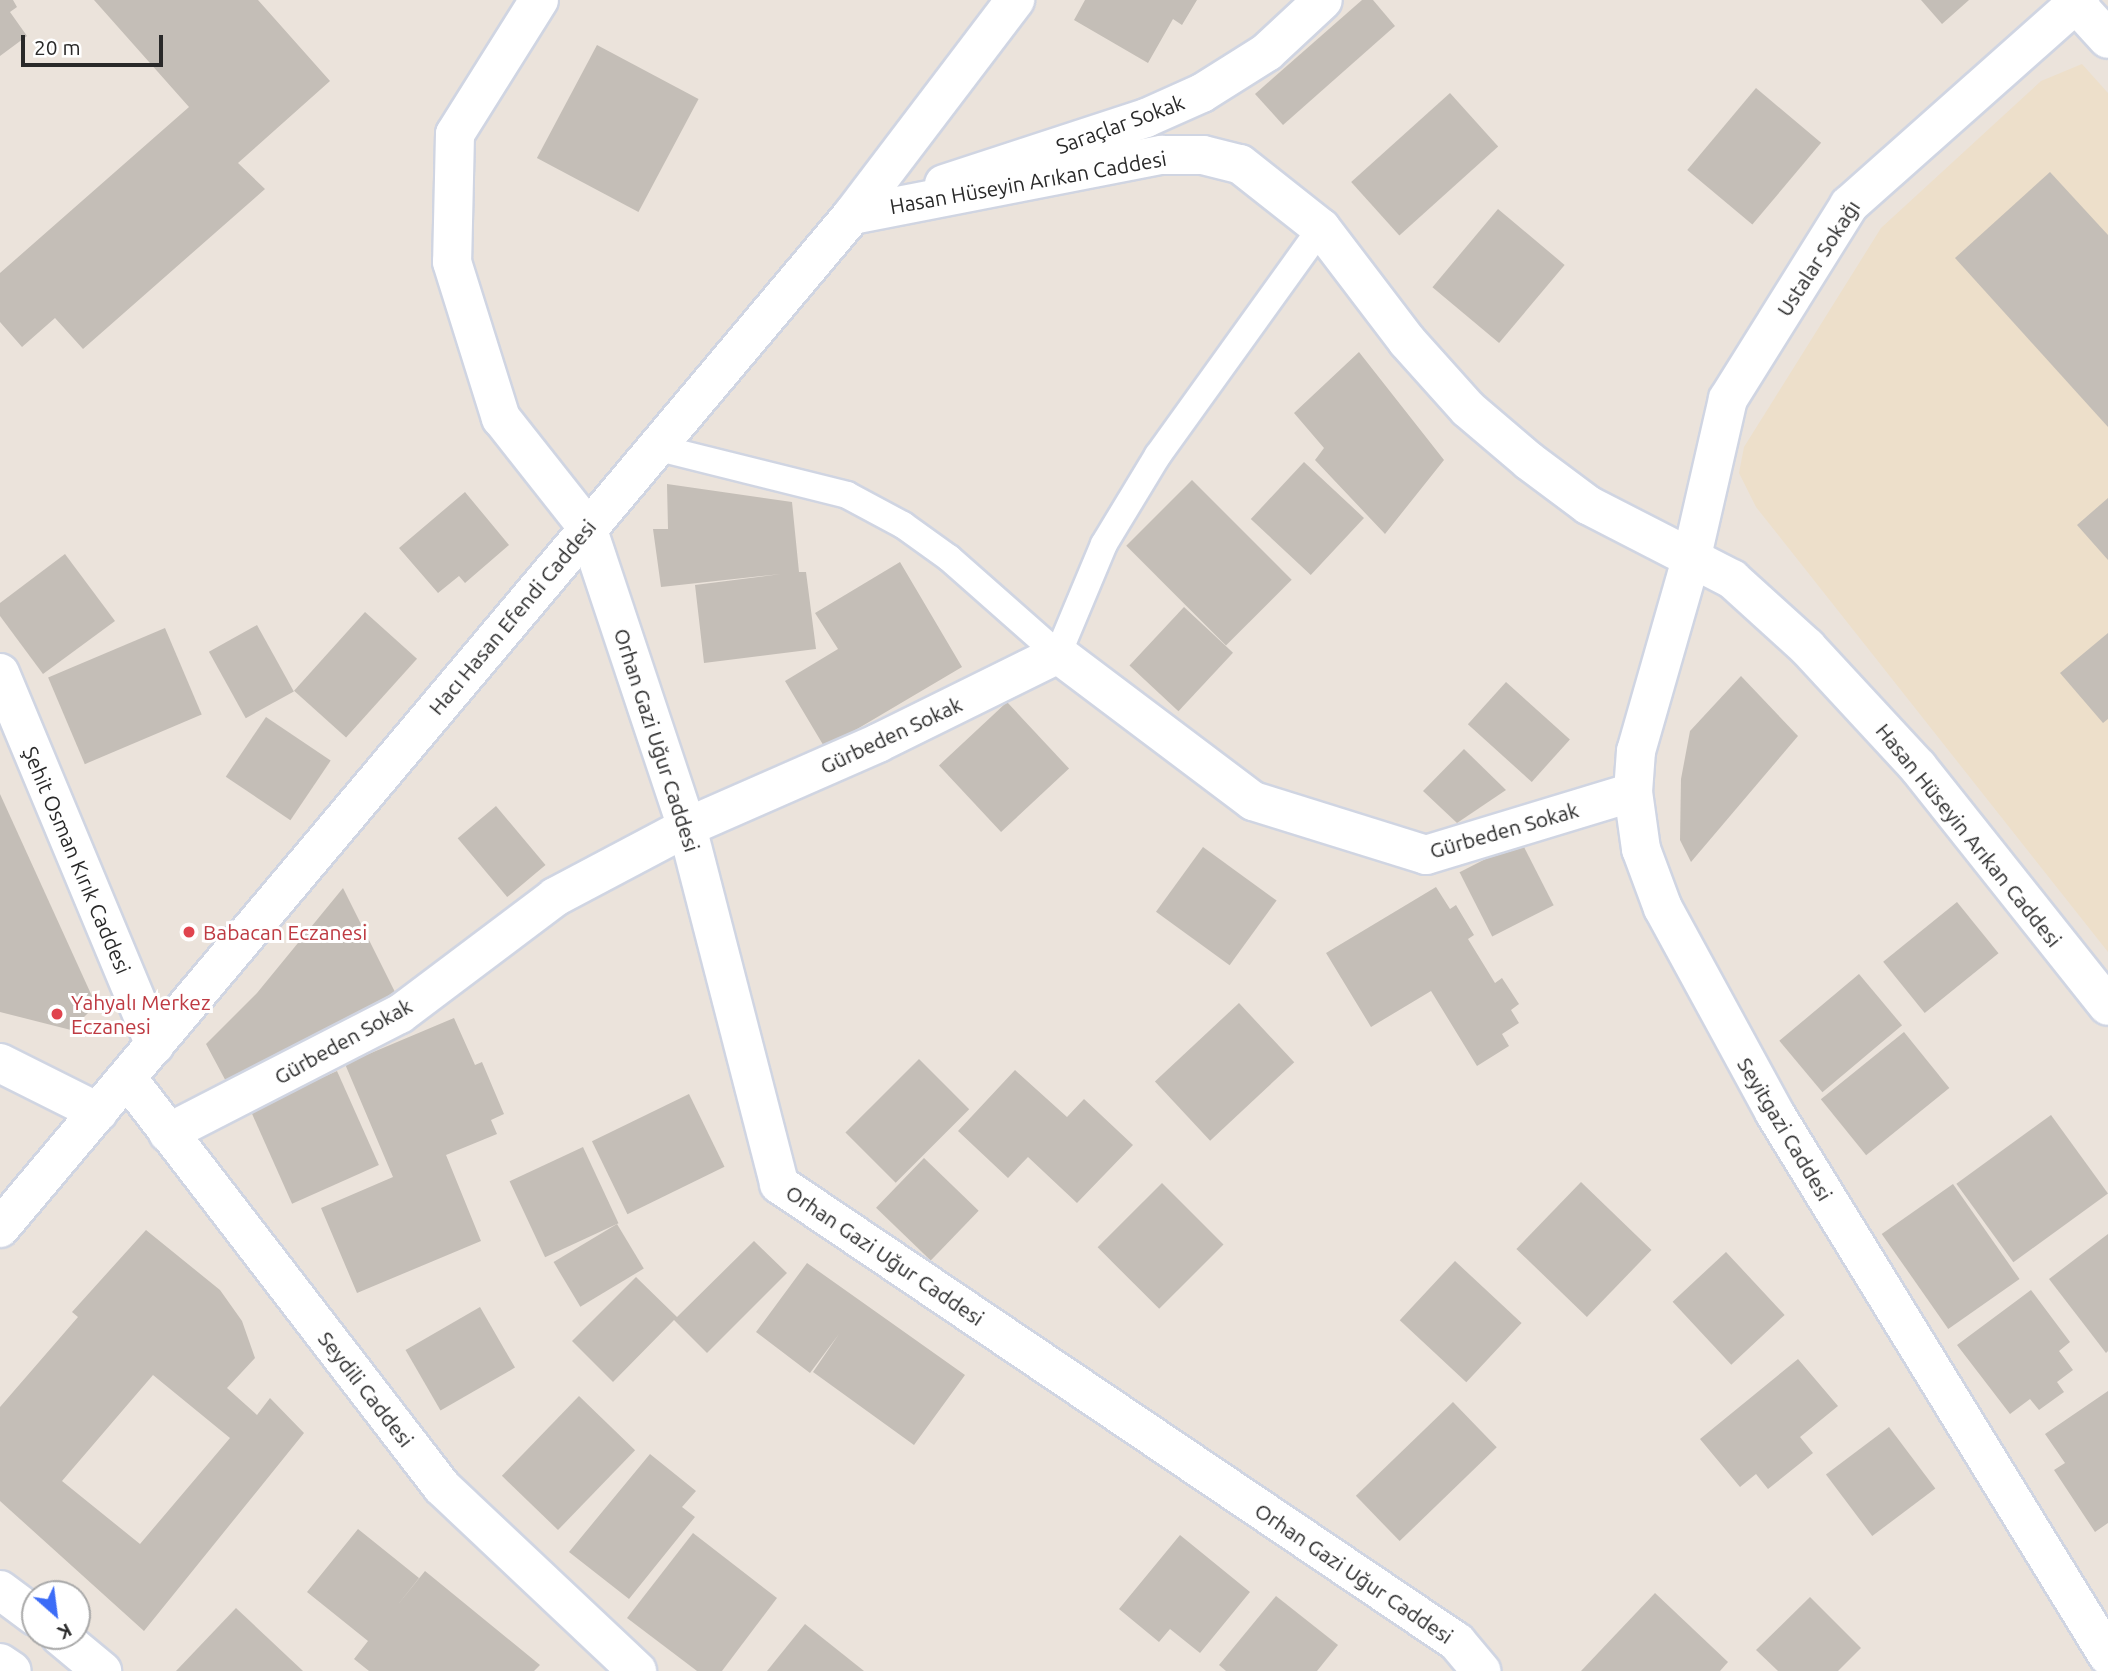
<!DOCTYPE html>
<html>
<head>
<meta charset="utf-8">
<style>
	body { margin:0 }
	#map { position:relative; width:2108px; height:1671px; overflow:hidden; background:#ebe3db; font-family:Ubuntu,sans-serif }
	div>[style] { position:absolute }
	.education>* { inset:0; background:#eddfca }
	.building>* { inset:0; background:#c4beb7; transform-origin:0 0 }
	.roads { filter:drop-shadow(2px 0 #d0d5e2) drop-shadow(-2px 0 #d0d5e2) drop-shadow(0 2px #d0d5e2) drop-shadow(0 -2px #d0d5e2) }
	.lane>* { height:26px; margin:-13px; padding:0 13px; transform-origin:13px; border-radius:13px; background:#fff }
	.street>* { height:38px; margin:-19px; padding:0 19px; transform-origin:19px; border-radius:19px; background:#fff }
	.secondary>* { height:38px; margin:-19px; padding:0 19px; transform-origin:19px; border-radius:19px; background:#fff }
	.dots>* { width:19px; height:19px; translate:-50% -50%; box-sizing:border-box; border:4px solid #fff; border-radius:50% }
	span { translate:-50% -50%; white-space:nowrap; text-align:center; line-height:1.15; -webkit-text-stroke:6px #fff; paint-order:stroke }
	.street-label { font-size:21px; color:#292929 }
	.health-label { font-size:21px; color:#be3a42 }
	.left { translate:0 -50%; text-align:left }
	.north { position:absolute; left:21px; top:1580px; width:70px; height:70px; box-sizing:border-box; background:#fff; border:2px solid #a9a9a9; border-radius:50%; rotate:152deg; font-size:19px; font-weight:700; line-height:28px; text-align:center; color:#292929 }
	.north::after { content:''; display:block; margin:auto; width:24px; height:32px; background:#3c6cf7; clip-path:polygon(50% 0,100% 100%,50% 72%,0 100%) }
	.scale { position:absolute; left:21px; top:35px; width:142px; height:32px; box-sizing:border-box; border:4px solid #292929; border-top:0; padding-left:9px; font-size:21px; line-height:24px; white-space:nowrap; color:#292929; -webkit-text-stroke:5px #fff; paint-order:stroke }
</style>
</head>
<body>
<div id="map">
	<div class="education">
		<div style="clip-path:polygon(2082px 64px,2108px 93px,2108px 952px,1756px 507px,1739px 473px,1744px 447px,1881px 228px,2041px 81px)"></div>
	</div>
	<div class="building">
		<div style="clip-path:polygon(0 0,13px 0,17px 7px,10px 12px,27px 36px,0 56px)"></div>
		<div style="clip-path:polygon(94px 0,258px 0,330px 81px,238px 163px,265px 189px,83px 349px,55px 318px,22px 347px,0 322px,0 273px,189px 107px)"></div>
		<div style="clip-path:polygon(1085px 0,1197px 0,1182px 25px,1173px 19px,1148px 63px,1074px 20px)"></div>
		<div style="clip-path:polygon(1362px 0,1373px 0,1395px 26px,1283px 125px,1255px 94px)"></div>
		<div style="clip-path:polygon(1921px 0,1969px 0,1942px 24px)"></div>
		<div style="left:597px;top:45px;width:115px;height:128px;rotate:28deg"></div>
		<div style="left:1756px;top:88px;width:85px;height:107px;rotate:40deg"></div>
		<div style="left:1450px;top:93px;width:72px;height:133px;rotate:48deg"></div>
		<div style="clip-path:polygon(2050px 172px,2108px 235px,2108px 427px,1955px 258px)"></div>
		<div style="left:1498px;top:209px;width:87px;height:102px;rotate:40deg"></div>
		<div style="clip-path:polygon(1359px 352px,1444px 460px,1385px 534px,1315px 460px,1324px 448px,1294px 413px)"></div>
		<div style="left:1304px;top:462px;width:82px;height:78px;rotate:43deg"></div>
		<div style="left:1192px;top:480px;width:141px;height:93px;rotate:45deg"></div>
		<div style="clip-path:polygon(667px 484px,792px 502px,799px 572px,806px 572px,816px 649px,704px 663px,695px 585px,781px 574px,661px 587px,653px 529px,668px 529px)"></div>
		<div style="clip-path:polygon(465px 492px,509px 545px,465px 583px,459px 576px,438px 593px,399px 548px)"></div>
		<div style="clip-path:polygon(2108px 498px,2108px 560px,2077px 525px)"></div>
		<div style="clip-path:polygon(65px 554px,115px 621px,43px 674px,0 616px,0 603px)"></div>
		<div style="clip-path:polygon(900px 562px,962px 667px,825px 748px,785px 681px,838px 649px,815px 613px)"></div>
		<div style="left:1184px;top:607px;width:67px;height:80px;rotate:43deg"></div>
		<div style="left:365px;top:612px;width:70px;height:106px;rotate:42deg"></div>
		<div style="left:257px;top:625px;width:76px;height:55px;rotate:61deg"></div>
		<div style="left:165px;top:628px;width:94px;height:127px;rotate:67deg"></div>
		<div style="clip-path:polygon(2108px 633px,2108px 719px,2103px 723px,2060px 673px)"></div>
		<div style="clip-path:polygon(1741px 676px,1798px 736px,1691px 862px,1680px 840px,1681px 779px,1690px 731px)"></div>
		<div style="left:1506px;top:682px;width:86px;height:57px;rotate:42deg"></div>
		<div style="left:1007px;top:702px;width:91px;height:93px;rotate:47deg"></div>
		<div style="left:266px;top:717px;width:78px;height:72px;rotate:34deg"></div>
		<div style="clip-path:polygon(1464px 749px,1506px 790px,1457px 823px,1423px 791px)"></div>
		<div style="clip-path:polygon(0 794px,96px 1005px,71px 1030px,0 1012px)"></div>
		<div style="left:496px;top:806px;width:77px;height:50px;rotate:50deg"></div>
		<div style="left:1521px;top:841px;width:72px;height:69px;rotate:63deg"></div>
		<div style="left:1203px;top:847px;width:91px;height:80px;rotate:36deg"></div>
		<div style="clip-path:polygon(1436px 887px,1450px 909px,1456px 905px,1474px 935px,1468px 939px,1495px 983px,1502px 978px,1519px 1004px,1511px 1010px,1519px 1023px,1502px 1034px,1509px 1046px,1477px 1066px,1431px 991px,1371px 1027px,1326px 953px)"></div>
		<div style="clip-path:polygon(343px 888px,399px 1000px,229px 1087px,206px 1044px,257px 993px)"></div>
		<div style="left:1957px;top:902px;width:66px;height:95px;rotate:51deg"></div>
		<div style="left:1859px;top:974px;width:67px;height:104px;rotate:50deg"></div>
		<div style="left:1239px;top:1003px;width:81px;height:115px;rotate:47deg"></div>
		<div style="clip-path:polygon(454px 1018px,475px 1065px,482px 1062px,504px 1114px,491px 1120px,497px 1134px,446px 1155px,481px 1241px,357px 1293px,321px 1208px,393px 1177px,345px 1064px)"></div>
		<div style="left:1904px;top:1032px;width:72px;height:107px;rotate:51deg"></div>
		<div style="left:919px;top:1059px;width:71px;height:104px;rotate:45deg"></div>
		<div style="clip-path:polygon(1015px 1070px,1067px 1117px,1084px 1099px,1133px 1145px,1077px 1203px,1028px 1157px,1008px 1178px,958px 1131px)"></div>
		<div style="left:337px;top:1071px;width:103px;height:95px;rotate:66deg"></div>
		<div style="left:689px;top:1094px;width:81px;height:108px;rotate:64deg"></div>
		<div style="left:2051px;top:1115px;width:97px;height:117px;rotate:54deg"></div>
		<div style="left:583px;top:1147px;width:84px;height:81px;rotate:65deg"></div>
		<div style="left:924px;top:1158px;width:76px;height:69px;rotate:44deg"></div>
		<div style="left:1581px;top:1182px;width:98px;height:93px;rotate:44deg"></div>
		<div style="left:1162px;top:1183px;width:87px;height:91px;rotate:45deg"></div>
		<div style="left:1953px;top:1184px;width:116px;height:87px;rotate:55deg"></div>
		<div style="left:617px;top:1224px;width:52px;height:74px;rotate:59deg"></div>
		<div style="clip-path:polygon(evenodd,146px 1230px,220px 1290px,242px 1321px,255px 1358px,227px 1388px,257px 1415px,270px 1398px,304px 1433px,144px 1631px,0 1501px,0 1407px,78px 1317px,72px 1312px,146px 1230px,153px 1375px,230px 1438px,140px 1544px,62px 1481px,153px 1375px)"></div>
		<div style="clip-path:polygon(2108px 1234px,2108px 1351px,2106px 1353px,2049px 1279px)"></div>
		<div style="clip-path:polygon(754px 1241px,787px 1273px,707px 1353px,674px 1320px,613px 1382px,572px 1341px,636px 1277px,677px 1317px)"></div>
		<div style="left:1726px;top:1252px;width:86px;height:73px;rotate:47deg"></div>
		<div style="left:1455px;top:1261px;width:91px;height:81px;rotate:43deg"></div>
		<div style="clip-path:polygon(807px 1263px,965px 1375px,914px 1445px,813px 1372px,839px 1334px,810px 1373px,756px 1332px)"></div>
		<div style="clip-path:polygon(2031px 1290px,2070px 1342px,2059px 1351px,2073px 1370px,2057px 1382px,2064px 1392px,2039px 1410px,2030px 1399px,2010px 1414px,1957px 1345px)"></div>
		<div style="left:480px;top:1307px;width:70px;height:86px;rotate:60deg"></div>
		<div style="clip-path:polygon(1798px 1359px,1838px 1406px,1800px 1437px,1813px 1453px,1768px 1489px,1756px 1474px,1740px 1487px,1700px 1439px)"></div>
		<div style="clip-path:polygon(2108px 1391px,2108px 1523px,2095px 1532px,2054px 1470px,2065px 1463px,2045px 1434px)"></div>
		<div style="left:579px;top:1396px;width:78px;height:111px;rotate:44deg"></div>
		<div style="left:1453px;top:1402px;width:63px;height:135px;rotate:46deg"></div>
		<div style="left:1889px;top:1427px;width:77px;height:79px;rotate:53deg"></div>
		<div style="clip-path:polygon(650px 1454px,696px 1491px,682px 1507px,695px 1517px,629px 1599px,569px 1552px)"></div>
		<div style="clip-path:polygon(358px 1529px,419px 1578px,396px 1607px,425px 1571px,540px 1665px,534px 1671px,369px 1671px,354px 1659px,368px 1641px,307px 1592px)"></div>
		<div style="clip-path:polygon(693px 1533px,777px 1598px,722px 1671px,697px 1671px,627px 1618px)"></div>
		<div style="clip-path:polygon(1180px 1535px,1250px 1592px,1200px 1653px,1170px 1629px,1159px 1642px,1119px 1609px)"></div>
		<div style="clip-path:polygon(1655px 1593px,1728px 1662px,1720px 1671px,1581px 1671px)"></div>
		<div style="clip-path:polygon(1276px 1596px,1338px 1645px,1317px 1671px,1226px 1671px,1219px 1665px)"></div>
		<div style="clip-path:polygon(1810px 1597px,1861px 1648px,1838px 1671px,1778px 1671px,1756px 1650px)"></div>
		<div style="clip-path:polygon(236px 1608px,303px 1671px,176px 1671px)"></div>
		<div style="clip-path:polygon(805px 1624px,864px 1671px,767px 1671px)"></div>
	</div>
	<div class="roads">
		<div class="lane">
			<div style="left:655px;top:447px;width:198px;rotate:14deg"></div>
			<div style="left:847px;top:495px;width:64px;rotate:28.2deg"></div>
			<div style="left:903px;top:525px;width:57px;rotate:35.7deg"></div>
			<div style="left:949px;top:558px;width:145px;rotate:41.4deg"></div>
			<div style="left:1058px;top:654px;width:119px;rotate:-67.3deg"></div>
			<div style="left:1104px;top:544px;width:104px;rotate:-58.8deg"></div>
			<div style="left:1158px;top:455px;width:279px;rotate:-54.3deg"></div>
		</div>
		<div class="street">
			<div style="left:539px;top:0;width:158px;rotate:122.1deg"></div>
			<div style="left:455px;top:134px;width:128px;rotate:91.3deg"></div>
			<div style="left:452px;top:262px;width:164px;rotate:72.6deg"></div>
			<div style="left:501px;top:418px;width:139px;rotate:51.7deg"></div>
			<div style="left:2076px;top:4px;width:47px;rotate:47.6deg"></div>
			<div style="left:944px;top:184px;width:213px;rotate:-18.1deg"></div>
			<div style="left:1146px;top:118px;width:61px;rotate:-24.1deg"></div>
			<div style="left:1202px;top:93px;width:77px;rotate:-32.2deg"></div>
			<div style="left:1267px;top:52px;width:76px;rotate:-42.9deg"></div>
			<div style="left:1692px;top:556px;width:161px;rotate:-77.1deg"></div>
			<div style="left:1728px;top:399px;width:229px;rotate:-58deg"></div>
			<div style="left:1849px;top:205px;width:309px;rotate:-41.6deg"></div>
			<div style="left:168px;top:1133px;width:261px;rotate:-27.2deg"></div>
			<div style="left:400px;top:1014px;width:194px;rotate:-37deg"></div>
			<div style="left:555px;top:897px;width:149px;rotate:-27.9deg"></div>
			<div style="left:687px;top:827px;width:209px;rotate:-23.7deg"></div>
			<div style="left:878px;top:743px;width:201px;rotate:-26.3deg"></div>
			<div style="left:1058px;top:654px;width:244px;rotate:37deg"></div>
			<div style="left:1253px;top:801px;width:181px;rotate:17.3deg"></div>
			<div style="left:1426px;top:855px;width:216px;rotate:-16.9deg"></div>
		</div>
		<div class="secondary">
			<div style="left:852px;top:215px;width:316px;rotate:-11deg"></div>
			<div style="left:1162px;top:155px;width:41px"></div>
			<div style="left:1203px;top:155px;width:38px;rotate:14deg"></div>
			<div style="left:1240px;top:164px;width:103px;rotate:38.3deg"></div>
			<div style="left:1321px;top:228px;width:142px;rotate:52.7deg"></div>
			<div style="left:1407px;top:341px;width:91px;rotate:48.1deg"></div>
			<div style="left:1468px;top:409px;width:80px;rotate:40.4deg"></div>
			<div style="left:1529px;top:461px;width:74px;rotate:36.7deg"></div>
			<div style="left:1588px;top:505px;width:162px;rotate:27.2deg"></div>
			<div style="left:1732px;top:579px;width:101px;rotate:42.2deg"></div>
			<div style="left:1807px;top:647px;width:163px;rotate:47.2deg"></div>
			<div style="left:1918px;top:767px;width:305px;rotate:51.5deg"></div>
			<div style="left:587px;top:527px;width:316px;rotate:71.6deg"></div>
			<div style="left:687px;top:827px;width:369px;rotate:75.5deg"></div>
			<div style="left:779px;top:1184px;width:818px;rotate:34.04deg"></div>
			<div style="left:1457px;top:1642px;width:38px;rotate:50deg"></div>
			<div style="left:1692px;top:556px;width:203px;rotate:106deg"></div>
			<div style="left:1636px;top:751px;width:41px;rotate:94.2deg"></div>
			<div style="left:1633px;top:792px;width:58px;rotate:82deg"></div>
			<div style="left:1641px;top:849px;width:63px;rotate:69.6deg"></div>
			<div style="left:1663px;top:908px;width:232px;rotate:61.4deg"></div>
			<div style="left:1774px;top:1112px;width:638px;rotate:58.45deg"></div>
			<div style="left:0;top:673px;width:403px;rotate:67.4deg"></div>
			<div style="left:0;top:1063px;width:110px;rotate:26.6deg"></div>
			<div style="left:127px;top:1078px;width:516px;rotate:52.4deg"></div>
			<div style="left:442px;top:1487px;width:268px;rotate:43.3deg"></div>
			<div style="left:0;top:1228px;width:1324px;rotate:-49.93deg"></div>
			<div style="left:852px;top:215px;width:270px;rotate:-52.8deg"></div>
			<div style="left:0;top:1590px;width:44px;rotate:36.6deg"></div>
			<div style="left:60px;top:1636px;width:55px;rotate:39.8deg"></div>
			<div style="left:0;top:1663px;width:14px;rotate:34deg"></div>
		</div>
	</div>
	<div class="dots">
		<div style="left:189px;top:932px;background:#e0444e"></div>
		<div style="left:57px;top:1014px;background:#e0444e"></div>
	</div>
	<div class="street-label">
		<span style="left:1120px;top:124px;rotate:-20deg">Saraçlar Sokak</span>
		<span style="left:1028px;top:182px;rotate:-10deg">Hasan Hüseyin Arıkan Caddesi</span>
		<span style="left:1818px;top:258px;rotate:-57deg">Ustalar Sokağı</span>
		<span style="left:512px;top:617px;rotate:-50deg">Hacı Hasan Efendi Caddesi</span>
		<span style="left:891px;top:735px;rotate:-25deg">Gürbeden Sokak</span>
		<span style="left:657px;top:740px;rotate:72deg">Orhan Gazi Uğur Caddesi</span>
		<span style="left:1504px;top:830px;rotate:-16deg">Gürbeden Sokak</span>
		<span style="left:1969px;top:835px;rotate:51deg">Hasan Hüseyin Arıkan Caddesi</span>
		<span style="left:77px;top:860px;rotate:67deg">Şehit Osman Kırık Caddesi</span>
		<span style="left:343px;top:1041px;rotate:-29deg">Gürbeden Sokak</span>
		<span style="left:1785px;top:1129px;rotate:59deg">Seyitgazi Caddesi</span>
		<span style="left:885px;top:1255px;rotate:34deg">Orhan Gazi Uğur Caddesi</span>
		<span style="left:366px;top:1389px;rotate:52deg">Seydili Caddesi</span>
		<span style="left:1354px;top:1573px;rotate:34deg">Orhan Gazi Uğur Caddesi</span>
	</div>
	<div class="health-label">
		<span class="left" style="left:203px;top:932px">Babacan Eczanesi</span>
		<span class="left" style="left:71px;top:1014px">Yahyalı Merkez<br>Eczanesi</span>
	</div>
	<div class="north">K</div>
	<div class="scale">20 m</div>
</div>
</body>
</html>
